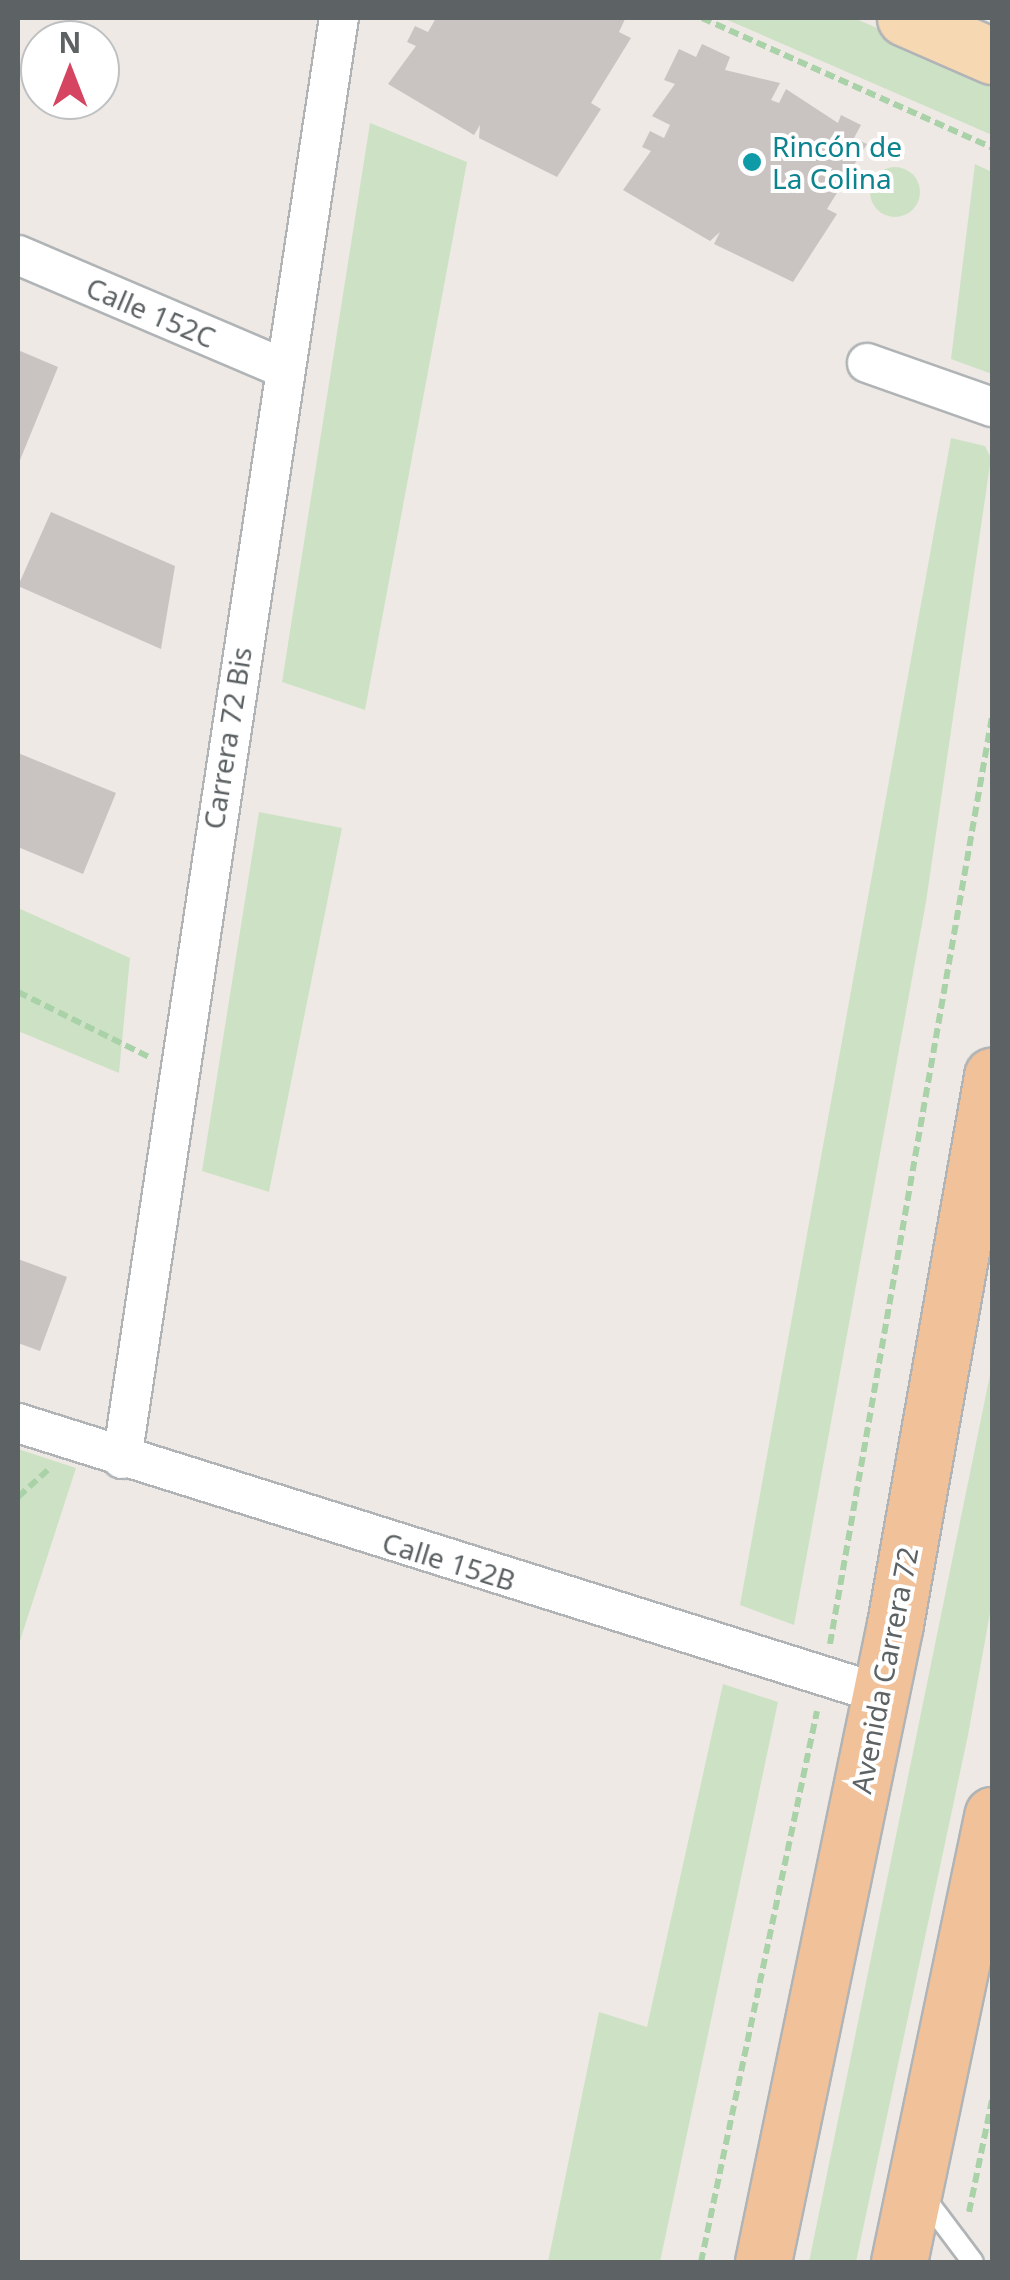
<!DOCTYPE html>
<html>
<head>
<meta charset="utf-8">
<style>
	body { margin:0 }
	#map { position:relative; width:1010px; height:2280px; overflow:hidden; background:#eee9e5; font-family:"Noto Sans",sans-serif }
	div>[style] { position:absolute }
	.green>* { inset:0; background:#cde2c5 }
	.round { border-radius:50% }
	.building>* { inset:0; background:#c9c4c2 }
	.path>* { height:6px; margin-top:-3px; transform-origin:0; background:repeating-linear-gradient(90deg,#aad2a9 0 10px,transparent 0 15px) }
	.roads { filter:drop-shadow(2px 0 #b0b4b6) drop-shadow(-2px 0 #b0b4b6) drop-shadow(0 2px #b0b4b6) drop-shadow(0 -2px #b0b4b6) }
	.lane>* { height:20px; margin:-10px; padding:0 10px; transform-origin:10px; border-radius:10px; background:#fff }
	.street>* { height:38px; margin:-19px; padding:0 19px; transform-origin:19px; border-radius:19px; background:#fff }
	.primary>* { height:55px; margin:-27.5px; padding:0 27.5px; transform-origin:27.5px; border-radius:27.5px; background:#f6d8b2 }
	.highway>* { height:55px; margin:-27.5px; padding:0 27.5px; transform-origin:27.5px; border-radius:27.5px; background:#f1c299 }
	.dots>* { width:28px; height:28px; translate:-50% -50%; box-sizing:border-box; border:5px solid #fff; border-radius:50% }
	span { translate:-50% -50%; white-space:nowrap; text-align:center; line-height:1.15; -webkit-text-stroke:8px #fff; paint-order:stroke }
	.culture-label { font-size:28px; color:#0d838f }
	.left { translate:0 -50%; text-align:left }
	.street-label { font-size:28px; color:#5d6264 }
	.frame { position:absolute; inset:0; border:20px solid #5d6264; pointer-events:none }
	.north { position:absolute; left:20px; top:20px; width:100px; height:100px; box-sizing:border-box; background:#fff; border:2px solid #bec0c1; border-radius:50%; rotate:0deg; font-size:28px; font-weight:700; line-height:40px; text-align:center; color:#5d6264 }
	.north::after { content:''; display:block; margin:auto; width:35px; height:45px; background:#d54461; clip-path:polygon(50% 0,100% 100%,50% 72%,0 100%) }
</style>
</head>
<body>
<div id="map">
	<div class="green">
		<div style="clip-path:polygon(723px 18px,854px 18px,992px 78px,992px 135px)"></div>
		<div style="clip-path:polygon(370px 123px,467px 162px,365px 710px,282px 682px)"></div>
		<div style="clip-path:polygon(975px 164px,992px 172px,992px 374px,951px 359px)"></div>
		<div class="round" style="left:870px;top:167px;width:50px;height:50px"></div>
		<div style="clip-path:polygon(951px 438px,985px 446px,991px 458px,926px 902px,794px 1625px,740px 1605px)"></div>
		<div style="clip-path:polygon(259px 812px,342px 828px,269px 1192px,202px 1171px)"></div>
		<div style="clip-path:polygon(18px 908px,130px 958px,119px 1073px,18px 1031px)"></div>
		<div style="clip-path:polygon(992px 1365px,992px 1602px,968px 1735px,856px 2262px,809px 2262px)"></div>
		<div style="clip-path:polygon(18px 1449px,76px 1468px,18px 1647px)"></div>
		<div style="clip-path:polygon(723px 1684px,778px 1702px,660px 2262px,548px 2262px,599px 2012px,647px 2027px)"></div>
	</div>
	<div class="building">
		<div style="clip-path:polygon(436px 18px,625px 19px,619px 32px,631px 38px,591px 103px,601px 109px,557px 177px,479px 138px,480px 125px,474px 135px,388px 84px,416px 46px,407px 42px,415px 26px,428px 32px)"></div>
		<div style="clip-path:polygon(702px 44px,730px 57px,725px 70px,780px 83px,771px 100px,779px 103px,786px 89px,838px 123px,841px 115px,861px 125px,854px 138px,867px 144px,827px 209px,837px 214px,793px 282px,714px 244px,720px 232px,710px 241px,623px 190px,651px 151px,642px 147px,650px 131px,664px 138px,670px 125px,652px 116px,675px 84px,664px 80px,679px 49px,696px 57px)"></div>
		<div style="clip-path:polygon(18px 350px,58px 367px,18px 465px)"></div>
		<div style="clip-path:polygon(51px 512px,175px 566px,161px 649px,18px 586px)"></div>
		<div style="clip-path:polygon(18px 753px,116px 793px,83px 874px,18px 847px)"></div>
		<div style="clip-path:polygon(18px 1259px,67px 1277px,40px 1351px,18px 1343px)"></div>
	</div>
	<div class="path">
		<div style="left:702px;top:18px;width:318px;rotate:24.1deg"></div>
		<div style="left:18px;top:992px;width:146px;rotate:26.4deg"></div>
		<div style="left:18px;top:1497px;width:43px;rotate:-42.2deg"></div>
		<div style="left:830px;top:1644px;width:941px;rotate:-80.09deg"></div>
		<div style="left:969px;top:2212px;width:114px;rotate:-78.4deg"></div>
		<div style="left:701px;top:2262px;width:563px;rotate:-78.11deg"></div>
	</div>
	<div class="roads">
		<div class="lane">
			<div style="left:924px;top:2197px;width:81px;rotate:53deg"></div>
		</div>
		<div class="street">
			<div style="left:18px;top:255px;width:290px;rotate:23.1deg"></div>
			<div style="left:867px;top:363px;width:133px;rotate:19.4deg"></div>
			<div style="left:18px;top:1423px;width:905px;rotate:17.43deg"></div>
			<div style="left:122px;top:1459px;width:1457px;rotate:-81.44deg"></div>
		</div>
		<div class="primary">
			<div style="left:905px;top:18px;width:95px;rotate:23.6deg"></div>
		</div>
		<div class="highway">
			<div style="left:763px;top:2262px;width:652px;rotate:-78.31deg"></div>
			<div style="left:895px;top:1624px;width:557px;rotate:-79.96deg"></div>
			<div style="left:899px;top:2262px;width:457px;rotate:-78.2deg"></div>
		</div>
	</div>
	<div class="dots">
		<div style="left:752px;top:162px;background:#0f9aa8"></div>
	</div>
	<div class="culture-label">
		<span class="left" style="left:772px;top:162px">Rincón de<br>La Colina</span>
	</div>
	<div class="street-label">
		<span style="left:151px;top:312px;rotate:23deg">Calle 152C</span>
		<span style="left:227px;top:738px;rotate:-81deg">Carrera 72 Bis</span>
		<span style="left:449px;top:1561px;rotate:17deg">Calle 152B</span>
		<span style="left:884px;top:1670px;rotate:-79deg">Avenida Carrera 72</span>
	</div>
	<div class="frame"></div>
	<div class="north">N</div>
</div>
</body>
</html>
